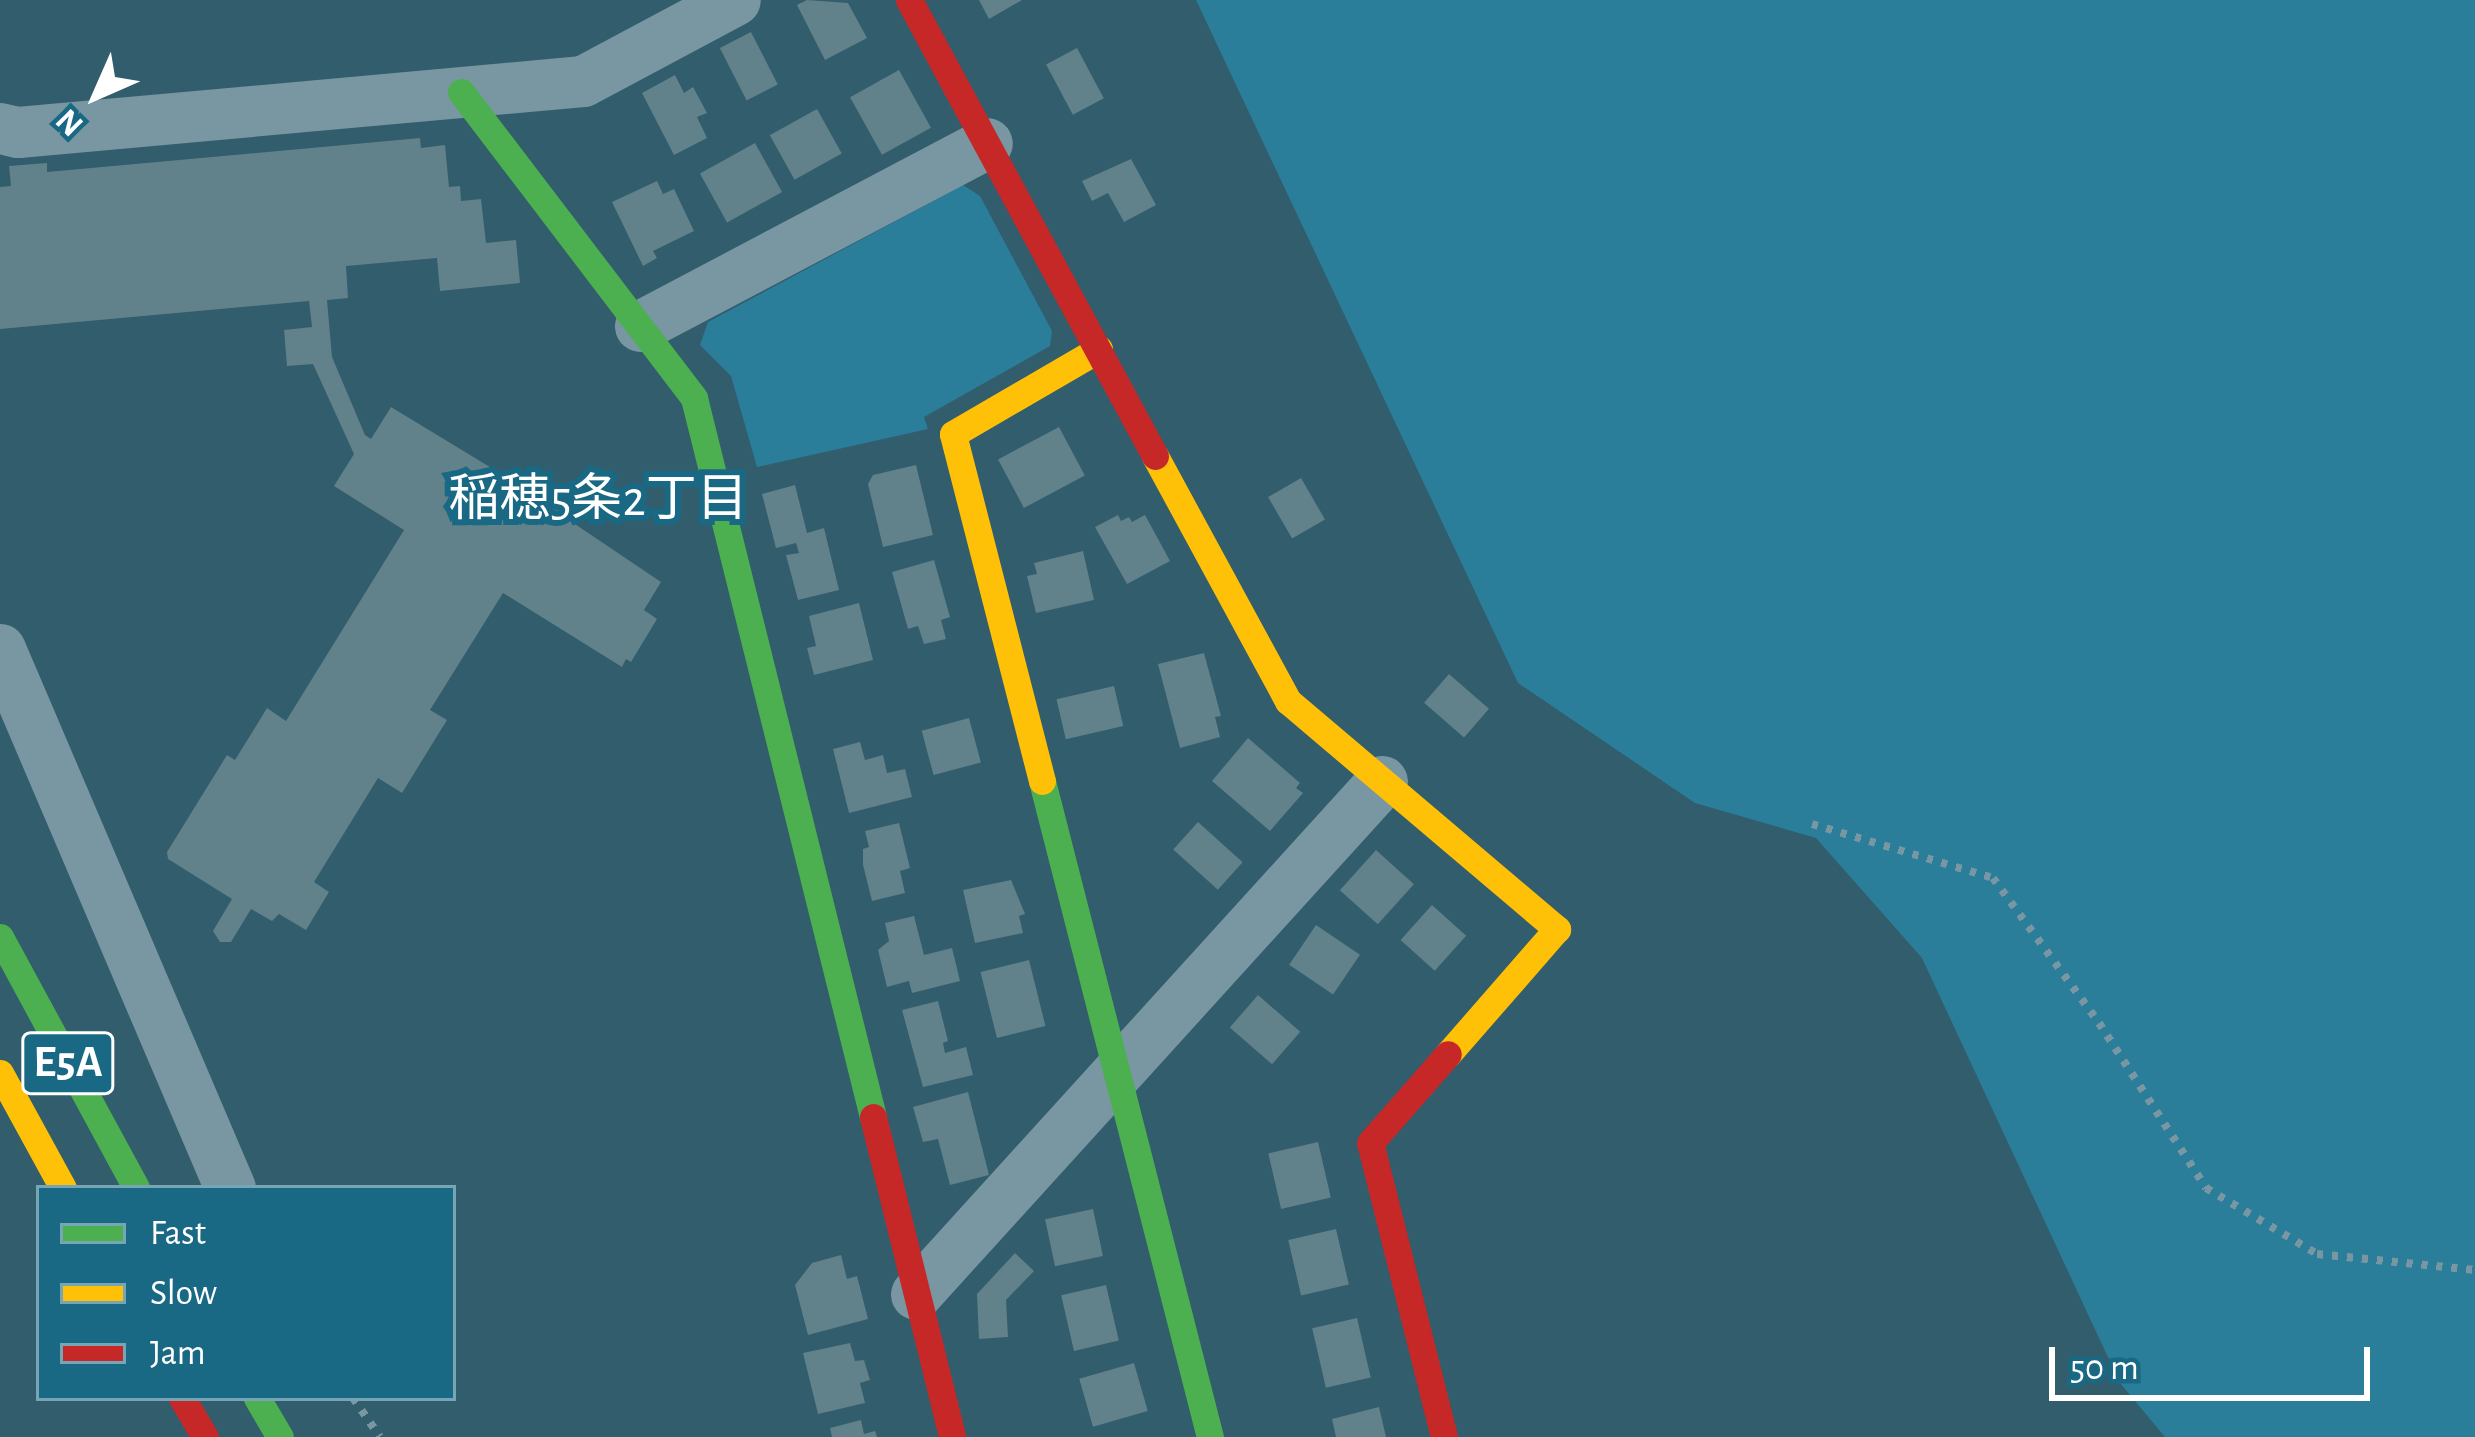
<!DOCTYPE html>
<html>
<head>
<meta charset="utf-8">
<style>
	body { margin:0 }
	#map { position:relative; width:2475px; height:1437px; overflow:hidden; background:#325d6c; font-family:"Alegreya Sans","Noto Sans JP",sans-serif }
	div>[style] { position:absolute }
	.green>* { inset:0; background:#2a7e9a }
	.building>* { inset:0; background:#61818b; transform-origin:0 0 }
	.path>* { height:8px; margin-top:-4px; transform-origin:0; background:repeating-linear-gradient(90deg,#7897a2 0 6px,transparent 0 15px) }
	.street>* { height:51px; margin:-25.5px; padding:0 25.5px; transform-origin:25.5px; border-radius:25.5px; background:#7897a2 }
	.fast>* { height:27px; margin:-13.5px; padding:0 13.5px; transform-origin:13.5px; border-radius:13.5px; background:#4caf50 }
	.slow>* { height:27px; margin:-13.5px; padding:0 13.5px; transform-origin:13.5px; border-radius:13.5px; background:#ffc107 }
	.jam>* { height:27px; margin:-13.5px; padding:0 13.5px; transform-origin:13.5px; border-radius:13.5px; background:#c62828 }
	span { translate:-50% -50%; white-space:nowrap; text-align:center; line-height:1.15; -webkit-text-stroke:12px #1a6984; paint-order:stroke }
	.shield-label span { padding:3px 9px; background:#1a6984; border:3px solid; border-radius:9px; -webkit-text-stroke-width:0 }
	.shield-label { font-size:45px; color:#fff; font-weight:700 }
	.neighbourhood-label { font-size:51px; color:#fff }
	.legend { position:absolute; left:36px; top:1185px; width:420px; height:216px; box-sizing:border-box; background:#1a6984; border:3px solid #76a5b5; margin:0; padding:15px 21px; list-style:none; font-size:36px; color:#fff }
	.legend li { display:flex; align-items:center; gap:24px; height:60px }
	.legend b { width:60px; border:3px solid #76a5b5 }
	.north { position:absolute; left:36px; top:36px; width:120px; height:120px; -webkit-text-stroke:9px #1a6984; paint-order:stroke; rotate:225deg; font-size:33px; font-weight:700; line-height:48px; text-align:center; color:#fff }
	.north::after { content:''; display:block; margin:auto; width:42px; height:54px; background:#fff; clip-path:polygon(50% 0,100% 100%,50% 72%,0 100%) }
	.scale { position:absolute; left:2049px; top:1347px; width:321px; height:54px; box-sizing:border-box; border:6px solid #fff; border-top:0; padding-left:15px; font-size:36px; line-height:42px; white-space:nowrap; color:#fff; -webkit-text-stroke:9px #1a6984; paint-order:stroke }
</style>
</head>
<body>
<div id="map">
	<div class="green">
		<div style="clip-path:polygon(1196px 0,2475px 0,2475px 1437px,2165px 1437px,2120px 1383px,1922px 958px,1816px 838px,1695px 803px,1518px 683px)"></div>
		<div style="clip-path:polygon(963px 185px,980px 196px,1052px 331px,1050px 346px,924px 417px,928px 429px,757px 467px,731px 376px,700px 345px,708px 322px)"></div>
	</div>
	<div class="building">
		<div style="clip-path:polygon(807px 0,848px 3px,867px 38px,825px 60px,797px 5px)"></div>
		<div style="clip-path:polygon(979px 0,1022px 0,989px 19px)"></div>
		<div style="left:751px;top:32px;width:59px;height:35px;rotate:63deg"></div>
		<div style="left:1077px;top:48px;width:57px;height:35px;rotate:62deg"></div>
		<div style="left:899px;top:70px;width:66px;height:56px;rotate:61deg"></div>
		<div style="clip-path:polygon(675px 75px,684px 93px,693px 87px,707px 113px,697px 117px,707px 138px,674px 155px,642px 93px)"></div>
		<div style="left:817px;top:109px;width:51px;height:54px;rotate:61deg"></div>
		<div style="clip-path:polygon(420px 138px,421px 148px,445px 145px,449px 187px,460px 186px,461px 201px,481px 199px,486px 243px,516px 240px,520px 283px,440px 291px,437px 258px,346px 266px,348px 298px,327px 300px,332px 357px,365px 435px,371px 439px,391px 407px,508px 478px,511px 473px,574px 511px,569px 520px,661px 582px,644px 610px,657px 619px,631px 662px,626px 659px,622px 667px,503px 593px,430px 710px,447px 720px,402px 793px,378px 778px,314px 882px,329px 892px,306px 930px,279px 914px,272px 921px,251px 909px,231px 942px,220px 942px,213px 931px,232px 899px,168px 859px,167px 852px,227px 755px,235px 760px,267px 708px,286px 721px,404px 530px,334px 486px,354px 454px,313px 364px,287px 366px,284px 330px,312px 327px,309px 301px,0 329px,0 187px,11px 186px,9px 166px,47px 163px,47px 172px)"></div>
		<div style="left:755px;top:143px;width:56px;height:63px;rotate:61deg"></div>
		<div style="clip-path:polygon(1131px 159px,1156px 205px,1124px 222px,1108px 193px,1092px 201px,1082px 181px)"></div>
		<div style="clip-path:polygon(657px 181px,663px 194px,674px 189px,694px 231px,653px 251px,657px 258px,643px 266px,612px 202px)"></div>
		<div style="left:1059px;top:427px;width:55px;height:69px;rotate:62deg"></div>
		<div style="clip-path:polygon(916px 465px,933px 535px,883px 547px,868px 484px,873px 475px)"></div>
		<div style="left:1301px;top:478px;width:48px;height:38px;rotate:60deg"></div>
		<div style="clip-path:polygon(795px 485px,807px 533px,824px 528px,839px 590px,798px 600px,786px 555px,799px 553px,796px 543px,776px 548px,762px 494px)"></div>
		<div style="clip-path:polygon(1118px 515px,1121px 521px,1129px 517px,1132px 522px,1145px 515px,1170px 561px,1127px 584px,1095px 527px)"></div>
		<div style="clip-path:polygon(1083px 551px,1094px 600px,1036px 613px,1027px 576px,1037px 574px,1034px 563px)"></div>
		<div style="clip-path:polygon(934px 560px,950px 617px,941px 620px,946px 639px,924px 644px,918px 626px,908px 629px,892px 572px)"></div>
		<div style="clip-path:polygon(859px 603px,873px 660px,814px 675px,807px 648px,816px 646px,809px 616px)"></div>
		<div style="clip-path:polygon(1204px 653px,1221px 716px,1215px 717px,1220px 737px,1180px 748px,1158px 664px)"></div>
		<div style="left:1449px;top:674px;width:53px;height:38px;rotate:41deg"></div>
		<div style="left:1114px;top:686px;width:41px;height:59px;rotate:77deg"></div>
		<div style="left:969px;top:718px;width:46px;height:49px;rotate:75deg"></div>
		<div style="clip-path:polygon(1248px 738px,1300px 783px,1296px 788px,1303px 793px,1270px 831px,1212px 781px)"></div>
		<div style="clip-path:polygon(860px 742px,865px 760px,883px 755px,887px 773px,905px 769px,912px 797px,849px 813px,833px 749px)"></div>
		<div style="left:1198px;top:822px;width:60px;height:37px;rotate:42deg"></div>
		<div style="clip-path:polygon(899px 823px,910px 868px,900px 871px,905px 893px,872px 901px,863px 865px,863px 849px,869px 847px,865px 831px)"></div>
		<div style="left:1376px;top:850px;width:51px;height:54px;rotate:42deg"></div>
		<div style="clip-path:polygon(1011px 880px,1025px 914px,1019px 916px,1023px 933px,975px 943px,963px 890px)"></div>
		<div style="left:1432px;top:905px;width:46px;height:47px;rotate:42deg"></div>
		<div style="clip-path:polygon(914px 916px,924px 955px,952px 948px,960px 981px,912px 993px,909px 981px,887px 987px,878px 950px,889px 941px,885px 923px)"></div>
		<div style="left:1316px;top:925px;width:53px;height:48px;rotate:34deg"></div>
		<div style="left:1029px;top:960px;width:68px;height:50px;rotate:76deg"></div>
		<div style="left:1258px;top:995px;width:56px;height:43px;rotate:41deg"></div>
		<div style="clip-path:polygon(938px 1001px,948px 1041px,943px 1043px,945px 1053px,966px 1047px,973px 1075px,923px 1087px,902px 1010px)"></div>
		<div style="clip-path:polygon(968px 1092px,989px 1175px,950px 1185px,938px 1139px,923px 1142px,913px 1107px)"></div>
		<div style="left:1318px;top:1142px;width:57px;height:51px;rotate:77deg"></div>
		<div style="left:1093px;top:1209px;width:48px;height:49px;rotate:78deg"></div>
		<div style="left:1336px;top:1229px;width:57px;height:49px;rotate:77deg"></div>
		<div style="clip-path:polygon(1015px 1253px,1034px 1271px,1006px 1300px,1008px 1337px,979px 1339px,977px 1294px)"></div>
		<div style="clip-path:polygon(841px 1255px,847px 1279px,857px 1276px,868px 1319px,808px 1335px,795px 1285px,812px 1263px)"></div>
		<div style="left:1106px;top:1285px;width:57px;height:46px;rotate:77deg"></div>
		<div style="left:1357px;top:1318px;width:61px;height:46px;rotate:77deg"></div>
		<div style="clip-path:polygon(850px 1343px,855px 1361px,864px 1360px,870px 1380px,860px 1383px,865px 1403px,818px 1414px,803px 1353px)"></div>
		<div style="left:1134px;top:1363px;width:50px;height:57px;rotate:74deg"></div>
		<div style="clip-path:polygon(1379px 1407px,1386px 1437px,1336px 1437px,1332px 1419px)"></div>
		<div style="clip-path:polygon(861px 1420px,864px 1434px,875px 1431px,877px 1437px,832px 1437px,830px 1428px)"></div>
	</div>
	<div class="path">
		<div style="left:1812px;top:824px;width:189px;rotate:16.6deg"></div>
		<div style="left:1993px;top:878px;width:180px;rotate:53.8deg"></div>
		<div style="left:2099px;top:1023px;width:197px;rotate:57deg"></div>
		<div style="left:2206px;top:1188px;width:129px;rotate:30.7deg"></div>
		<div style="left:2317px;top:1254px;width:159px;rotate:5.8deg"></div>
		<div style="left:353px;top:1398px;width:47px;rotate:55.3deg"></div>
	</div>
	<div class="street">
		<div style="left:0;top:128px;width:18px;rotate:13deg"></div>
		<div style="left:18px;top:132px;width:567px;rotate:-5.16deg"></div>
		<div style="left:583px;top:81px;width:172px;rotate:-28.1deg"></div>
		<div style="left:640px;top:326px;width:392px;rotate:-27.8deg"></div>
		<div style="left:0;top:649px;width:586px;rotate:66.89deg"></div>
		<div style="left:916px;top:1294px;width:693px;rotate:-47.75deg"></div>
	</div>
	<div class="fast">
		<div style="left:461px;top:92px;width:385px;rotate:52.7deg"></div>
		<div style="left:694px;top:398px;width:741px;rotate:76.02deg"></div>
		<div style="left:1042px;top:781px;width:677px;rotate:75.64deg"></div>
		<div style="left:0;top:937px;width:285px;rotate:61.5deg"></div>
		<div style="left:257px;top:1398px;width:45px;rotate:59.5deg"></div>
	</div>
	<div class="slow">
		<div style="left:1155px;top:456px;width:279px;rotate:61.5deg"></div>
		<div style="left:1288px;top:701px;width:353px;rotate:40.3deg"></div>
		<div style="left:1557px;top:929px;width:166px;rotate:131.1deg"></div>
		<div style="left:1042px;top:781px;width:358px;rotate:-104.4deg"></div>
		<div style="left:953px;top:434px;width:169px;rotate:-30.2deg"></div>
		<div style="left:0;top:1073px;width:131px;rotate:61.3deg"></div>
	</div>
	<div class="jam">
		<div style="left:909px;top:0;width:518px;rotate:61.65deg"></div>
		<div style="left:873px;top:1117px;width:330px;rotate:76.1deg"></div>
		<div style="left:182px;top:1398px;width:45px;rotate:59.5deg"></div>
		<div style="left:1444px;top:1437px;width:303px;rotate:-104.1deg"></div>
		<div style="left:1370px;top:1143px;width:118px;rotate:-48.8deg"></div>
	</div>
	<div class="shield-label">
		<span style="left:68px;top:1063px">E5A</span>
	</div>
	<div class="neighbourhood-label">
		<span style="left:598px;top:500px">稲穂5条2丁目</span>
	</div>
	<ul class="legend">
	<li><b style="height:15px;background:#4caf50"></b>Fast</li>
	<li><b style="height:15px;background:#ffc107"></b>Slow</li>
	<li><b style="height:15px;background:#c62828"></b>Jam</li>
	</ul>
	<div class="north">N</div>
	<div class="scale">50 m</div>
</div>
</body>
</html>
